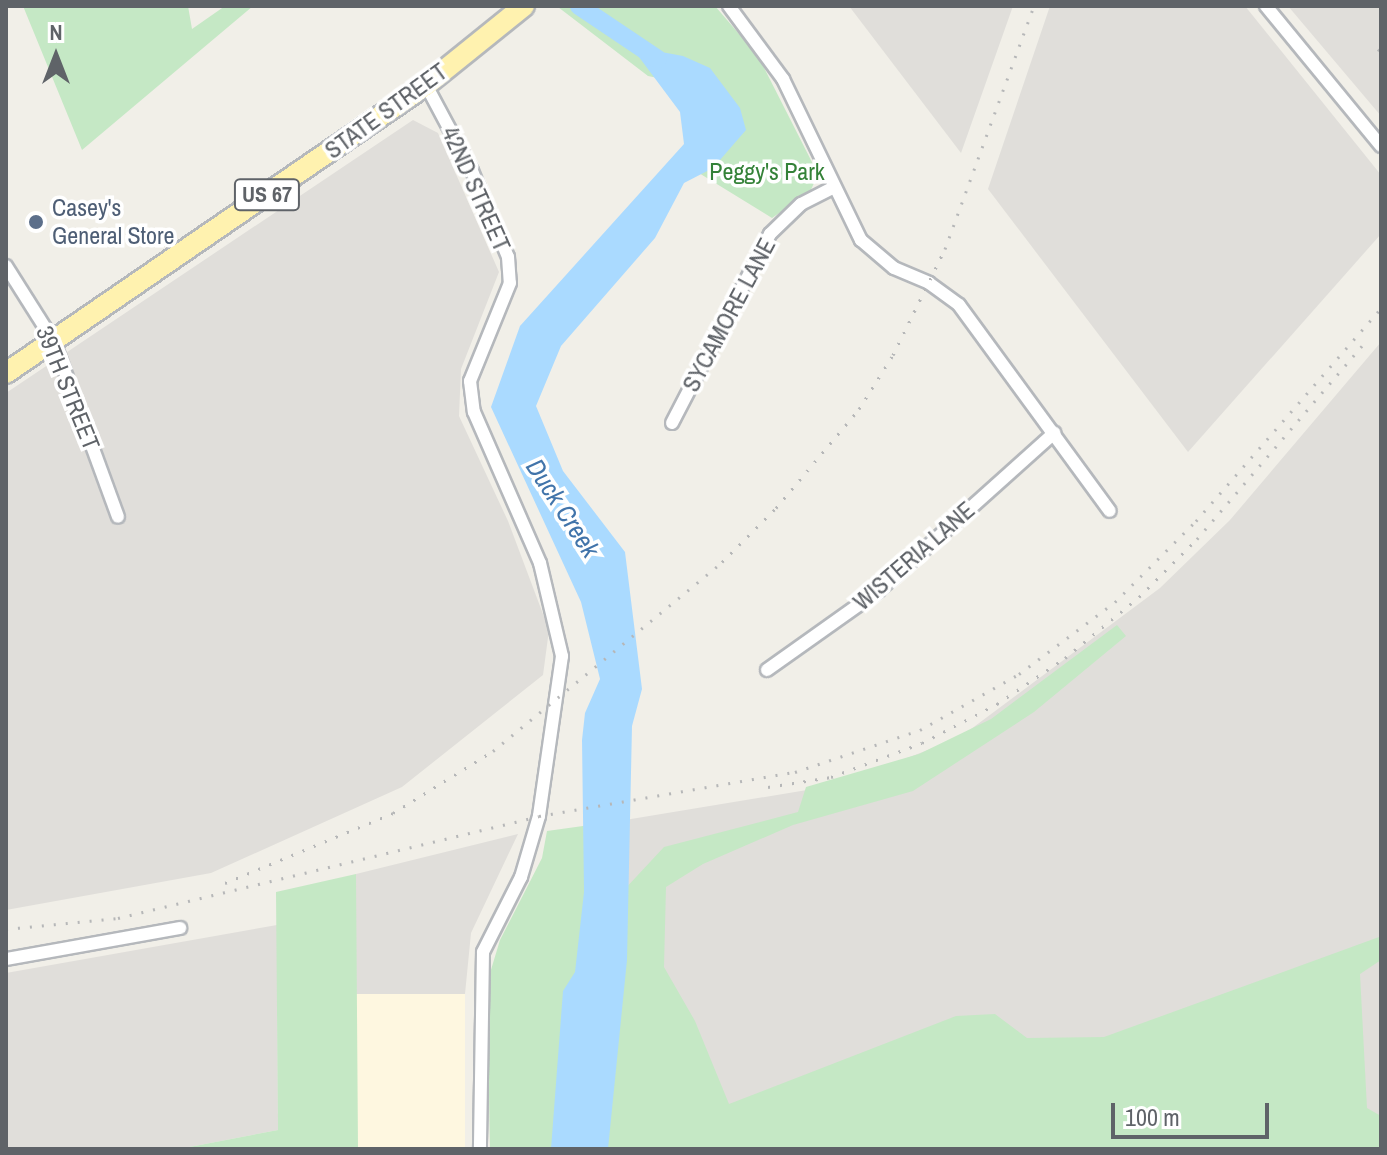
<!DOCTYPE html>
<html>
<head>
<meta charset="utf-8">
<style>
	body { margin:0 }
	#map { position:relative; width:1387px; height:1155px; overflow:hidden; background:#f1efe8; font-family:"Archivo Narrow",sans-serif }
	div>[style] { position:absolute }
	.commercial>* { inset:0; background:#fef7e0; transform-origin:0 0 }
	.industrial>* { inset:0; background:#e0deda }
	.green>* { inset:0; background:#c5e8c5 }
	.water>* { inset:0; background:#aadaff }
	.river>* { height:18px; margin:-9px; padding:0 9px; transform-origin:9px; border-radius:9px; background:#aadaff }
	.roads { filter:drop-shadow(2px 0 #b5b8bc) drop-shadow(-2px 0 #b5b8bc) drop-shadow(0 2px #b5b8bc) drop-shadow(0 -2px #b5b8bc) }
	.street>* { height:12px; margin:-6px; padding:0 6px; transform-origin:6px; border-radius:6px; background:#fff }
	.primary>* { height:20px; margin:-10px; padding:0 10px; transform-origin:10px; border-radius:10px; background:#fff2af }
	.rail>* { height:3px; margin-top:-1.5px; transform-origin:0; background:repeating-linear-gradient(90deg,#b6b7b8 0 2px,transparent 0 12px) }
	.dots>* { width:22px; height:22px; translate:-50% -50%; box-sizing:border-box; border:4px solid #fff; border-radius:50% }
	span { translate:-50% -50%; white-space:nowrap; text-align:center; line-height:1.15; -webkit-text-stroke:7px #fff; paint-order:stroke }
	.shield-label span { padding:2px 6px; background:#fff; border:2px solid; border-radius:6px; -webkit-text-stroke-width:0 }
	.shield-label { font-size:22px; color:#5f6368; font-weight:700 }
	.street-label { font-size:24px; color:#5f6368 }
	.park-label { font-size:24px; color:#348238 }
	.service-label { font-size:24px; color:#4e5e75 }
	.left { translate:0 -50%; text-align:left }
	.water-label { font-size:26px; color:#4174aa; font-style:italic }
	.frame { position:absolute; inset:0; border:8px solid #5f6368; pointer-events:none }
	.north { position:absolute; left:16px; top:16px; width:80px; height:80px; -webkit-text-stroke:6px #fff; paint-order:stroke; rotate:0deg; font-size:22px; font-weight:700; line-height:32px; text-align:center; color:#5f6368 }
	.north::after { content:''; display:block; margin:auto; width:28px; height:36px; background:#5f6368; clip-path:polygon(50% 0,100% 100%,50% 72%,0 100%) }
	.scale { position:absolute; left:1111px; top:1103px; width:158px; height:36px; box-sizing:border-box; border:4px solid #5f6368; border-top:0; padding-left:10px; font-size:24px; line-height:28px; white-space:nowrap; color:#5f6368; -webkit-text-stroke:6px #fff; paint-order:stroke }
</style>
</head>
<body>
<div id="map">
	<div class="commercial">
		<div style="left:354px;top:994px;width:111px;height:155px"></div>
	</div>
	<div class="industrial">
		<div style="clip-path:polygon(849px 6px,1013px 6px,961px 153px)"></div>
		<div style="clip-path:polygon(1050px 6px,1245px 6px,1381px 175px,1381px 234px,1188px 452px,988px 189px)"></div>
		<div style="clip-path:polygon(1288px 6px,1381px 6px,1381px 116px)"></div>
		<div style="clip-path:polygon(413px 120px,438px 133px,499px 272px,461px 369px,459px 416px,508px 521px,549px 630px,543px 675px,402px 787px,211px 873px,6px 910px,6px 393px)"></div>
		<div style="clip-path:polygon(1381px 342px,1381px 1149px,608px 1149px,619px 821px,837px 785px,959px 738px,1160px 588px,1230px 520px)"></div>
		<div style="clip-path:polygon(518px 834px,471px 933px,465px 994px,354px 994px,356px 874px)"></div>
		<div style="clip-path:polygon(277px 925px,278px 1130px,179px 1149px,6px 1149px,6px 973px)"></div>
	</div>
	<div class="green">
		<div style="clip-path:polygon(23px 6px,188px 6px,192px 29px,225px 6px,253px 6px,82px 150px)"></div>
		<div style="clip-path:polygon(715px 6px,758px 56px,818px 174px,810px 192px,772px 218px,694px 170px,697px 86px,648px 76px,558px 7px)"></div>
		<div style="clip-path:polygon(1117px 625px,1126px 636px,1034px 712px,913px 791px,793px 825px,703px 864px,666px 887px,664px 967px,695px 1021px,729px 1104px,956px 1016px,995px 1014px,1027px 1038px,1104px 1037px,1379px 937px,1381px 960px,1360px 974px,1367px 1108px,1381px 1116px,1381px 1149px,490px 1149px,487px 983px,500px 940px,542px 858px,547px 831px,619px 821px,610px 1113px,623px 891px,664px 847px,798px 812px,806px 787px,919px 754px,991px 719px)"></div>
		<div style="clip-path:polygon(356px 874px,358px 1149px,179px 1149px,278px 1130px,276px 892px)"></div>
	</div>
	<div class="water">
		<div style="clip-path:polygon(640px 48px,683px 56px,710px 68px,740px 108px,746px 130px,713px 168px,684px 183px,655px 238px,561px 346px,536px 406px,563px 471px,625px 552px,642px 689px,632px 726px,627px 960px,608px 1149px,551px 1149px,563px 991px,575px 972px,584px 892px,582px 740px,585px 713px,600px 679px,581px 602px,491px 407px,520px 326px,684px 144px,680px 112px,636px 53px)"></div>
	</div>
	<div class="river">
		<div style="left:579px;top:6px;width:95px;rotate:33.9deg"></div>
	</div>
	<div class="roads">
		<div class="street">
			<div style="left:729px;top:6px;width:91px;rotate:53.5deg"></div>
			<div style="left:783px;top:79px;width:179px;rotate:64.2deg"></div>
			<div style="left:861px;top:240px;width:43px;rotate:40.3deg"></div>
			<div style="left:894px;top:268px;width:38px;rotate:23deg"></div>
			<div style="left:929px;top:283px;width:37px;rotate:36deg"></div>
			<div style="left:959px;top:305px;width:255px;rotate:53.8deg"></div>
			<div style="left:1266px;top:6px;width:181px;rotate:50.6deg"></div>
			<div style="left:426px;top:85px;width:98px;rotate:61.9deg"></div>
			<div style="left:472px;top:171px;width:93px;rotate:67.3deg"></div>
			<div style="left:508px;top:257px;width:26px;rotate:86deg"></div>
			<div style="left:510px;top:283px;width:106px;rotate:112.2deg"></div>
			<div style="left:470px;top:381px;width:31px;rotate:83deg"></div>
			<div style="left:474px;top:412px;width:165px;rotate:66.4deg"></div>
			<div style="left:540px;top:563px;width:96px;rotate:76.7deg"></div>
			<div style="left:562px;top:656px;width:162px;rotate:98.2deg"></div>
			<div style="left:539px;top:816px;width:64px;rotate:106.4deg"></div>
			<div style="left:521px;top:877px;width:84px;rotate:116.9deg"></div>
			<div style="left:483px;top:952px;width:197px;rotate:90.9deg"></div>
			<div style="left:6px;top:266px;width:90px;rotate:57.7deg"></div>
			<div style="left:54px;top:342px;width:186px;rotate:69.9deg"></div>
			<div style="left:672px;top:423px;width:213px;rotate:-62.6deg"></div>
			<div style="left:770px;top:234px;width:43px;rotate:-44.1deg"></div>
			<div style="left:801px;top:204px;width:36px;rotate:-27deg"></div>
			<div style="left:767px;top:670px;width:136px;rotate:-35.4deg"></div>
			<div style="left:878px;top:591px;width:237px;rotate:-41.9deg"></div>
			<div style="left:6px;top:959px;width:177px;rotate:-10.1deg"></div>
		</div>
		<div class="primary">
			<div style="left:6px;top:373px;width:509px;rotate:-34.44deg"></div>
			<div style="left:426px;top:85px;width:126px;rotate:-38.9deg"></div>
		</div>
	</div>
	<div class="rail">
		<div style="left:1378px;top:49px;width:4px;rotate:45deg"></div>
		<div style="left:768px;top:787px;width:64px;rotate:-9deg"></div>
		<div style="left:831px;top:777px;width:97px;rotate:-20.5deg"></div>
		<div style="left:922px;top:743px;width:85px;rotate:-27.5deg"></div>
		<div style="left:997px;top:704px;width:82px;rotate:-34.1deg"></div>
		<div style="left:1065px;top:658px;width:96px;rotate:-39.5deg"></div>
		<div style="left:1139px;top:597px;width:82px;rotate:-45deg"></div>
		<div style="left:1197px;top:539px;width:262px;rotate:-49.5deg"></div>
		<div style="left:225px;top:883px;width:182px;rotate:-22.6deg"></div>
		<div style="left:393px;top:813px;width:118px;rotate:-31.8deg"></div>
		<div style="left:493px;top:751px;width:297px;rotate:-39.5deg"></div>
		<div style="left:722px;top:562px;width:76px;rotate:-45deg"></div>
		<div style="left:776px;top:508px;width:129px;rotate:-50deg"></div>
		<div style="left:859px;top:409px;width:64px;rotate:-57.8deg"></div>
		<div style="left:893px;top:355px;width:118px;rotate:-63.9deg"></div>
		<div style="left:945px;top:249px;width:259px;rotate:-69.9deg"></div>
		<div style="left:6px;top:929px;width:113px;rotate:-5.6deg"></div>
		<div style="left:118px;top:918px;width:433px;rotate:-13.6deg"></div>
		<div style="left:539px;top:816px;width:260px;rotate:-9.8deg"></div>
		<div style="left:795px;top:772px;width:132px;rotate:-18.6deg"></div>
		<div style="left:920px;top:730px;width:114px;rotate:-29.5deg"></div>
		<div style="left:1019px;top:674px;width:120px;rotate:-36.9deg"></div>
		<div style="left:1115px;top:602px;width:115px;rotate:-45deg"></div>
		<div style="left:1196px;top:521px;width:282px;rotate:-49deg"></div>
	</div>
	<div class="dots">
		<div style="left:36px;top:222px;background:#5c6f8a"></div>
	</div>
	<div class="shield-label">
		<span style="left:267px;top:195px">US 67</span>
	</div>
	<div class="street-label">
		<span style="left:386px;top:111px;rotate:-36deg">STATE STREET</span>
		<span style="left:476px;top:189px;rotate:66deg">42ND STREET</span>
		<span style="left:729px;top:315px;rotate:-62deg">SYCAMORE LANE</span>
		<span style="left:68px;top:388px;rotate:68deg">39TH STREET</span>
		<span style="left:914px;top:556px;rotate:-41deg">WISTERIA LANE</span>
	</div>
	<div class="park-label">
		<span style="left:767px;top:172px">Peggy's Park</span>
	</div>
	<div class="service-label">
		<span class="left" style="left:52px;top:222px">Casey's<br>General Store</span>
	</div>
	<div class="water-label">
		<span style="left:563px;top:508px;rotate:57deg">Duck Creek</span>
	</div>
	<div class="frame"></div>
	<div class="north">N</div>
	<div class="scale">100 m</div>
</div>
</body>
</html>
